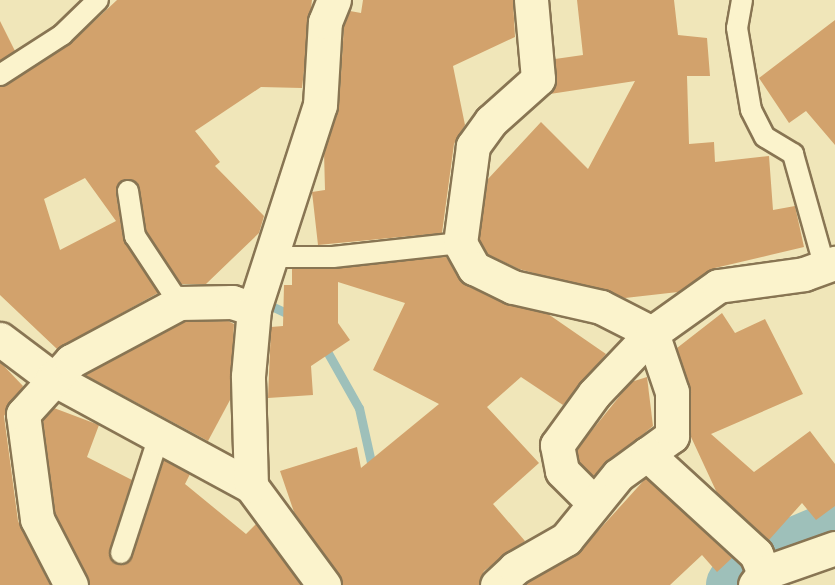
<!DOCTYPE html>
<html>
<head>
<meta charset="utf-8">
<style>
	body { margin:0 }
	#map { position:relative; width:835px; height:585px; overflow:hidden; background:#f0e6b9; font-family:"Source Serif 4",serif }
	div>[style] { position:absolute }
	.stream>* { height:9px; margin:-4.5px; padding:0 4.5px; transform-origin:4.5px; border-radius:4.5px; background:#9ec0ba }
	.river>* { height:58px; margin:-29px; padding:0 29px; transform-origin:29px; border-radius:29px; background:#9ec0ba }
	.building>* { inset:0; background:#d2a26c }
	.roads { filter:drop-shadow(2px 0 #887553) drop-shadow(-2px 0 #887553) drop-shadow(0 2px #887553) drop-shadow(0 -2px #887553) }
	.lane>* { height:20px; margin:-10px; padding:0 10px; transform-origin:10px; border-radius:10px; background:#fbf3cc }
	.street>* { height:33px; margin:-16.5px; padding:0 16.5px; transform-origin:16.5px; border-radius:16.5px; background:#fbf3cc }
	span { translate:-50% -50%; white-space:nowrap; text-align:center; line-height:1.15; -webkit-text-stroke:4.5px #f7efc9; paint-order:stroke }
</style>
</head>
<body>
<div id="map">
	<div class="stream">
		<div style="left:267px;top:304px;width:31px;rotate:25deg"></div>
		<div style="left:324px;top:346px;width:71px;rotate:60.6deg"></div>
		<div style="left:359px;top:408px;width:65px;rotate:77.5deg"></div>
	</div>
	<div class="river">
		<div style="left:735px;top:585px;width:23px;rotate:-56deg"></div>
		<div style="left:748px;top:566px;width:95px;rotate:-23deg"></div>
	</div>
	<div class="building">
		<div style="clip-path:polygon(evenodd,117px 0,312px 0,302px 88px,261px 87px,195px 131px,220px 162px,215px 166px,264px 216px,259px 233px,206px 284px,181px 284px,146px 232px,138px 184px,120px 182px,116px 193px,123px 238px,158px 293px,57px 349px,0 295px,0 87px,69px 45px,117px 0,85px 178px,116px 221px,60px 250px,44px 199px,85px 178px)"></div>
		<div style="clip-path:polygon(363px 0,513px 0,515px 37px,453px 66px,465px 125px,454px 144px,442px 233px,318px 245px,312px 192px,325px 190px,324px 152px,339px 106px,344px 26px,350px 11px,361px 13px)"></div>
		<div style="clip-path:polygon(577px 0,674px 0,678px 35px,707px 38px,710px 76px,687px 76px,689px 144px,714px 142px,715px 162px,769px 156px,773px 210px,795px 206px,804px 247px,715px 268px,678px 292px,625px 298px,519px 269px,487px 254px,479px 239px,488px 179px,541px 122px,588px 169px,635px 81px,550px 94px,556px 85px,555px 59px,583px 55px)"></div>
		<div style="clip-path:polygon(835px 20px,835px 145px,806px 111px,789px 123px,759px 78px)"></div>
		<div style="clip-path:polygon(0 21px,15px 51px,0 61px)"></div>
		<div style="clip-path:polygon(446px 257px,466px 285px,505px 304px,548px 314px,606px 354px,563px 405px,521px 377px,487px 407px,539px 463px,493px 504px,525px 541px,484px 571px,479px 585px,342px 585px,294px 512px,280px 471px,357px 447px,361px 468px,439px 404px,373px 370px,405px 303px,338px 282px,338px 323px,350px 340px,311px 366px,313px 395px,268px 398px,271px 327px,283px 326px,284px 285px,292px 285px,292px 269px)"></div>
		<div style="clip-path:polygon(722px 313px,735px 333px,765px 319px,803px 394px,711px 434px,754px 472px,810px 431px,835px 464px,835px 506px,816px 520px,802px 503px,769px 540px,717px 493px,691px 437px,691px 392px,677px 348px)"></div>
		<div style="clip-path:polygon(228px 321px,234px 324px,230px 400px,208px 441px,85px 375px,184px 322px)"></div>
		<div style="clip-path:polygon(0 362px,23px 386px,4px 416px,18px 521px,50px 585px,0 585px)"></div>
		<div style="clip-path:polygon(647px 377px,653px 426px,593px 476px,579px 462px,577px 449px,631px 382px)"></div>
		<div style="clip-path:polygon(54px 408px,99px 425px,87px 457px,132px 480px,110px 549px,113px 561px,124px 565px,132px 557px,164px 460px,190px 474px,185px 484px,246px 534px,256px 524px,301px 585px,90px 585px,55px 513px,43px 420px)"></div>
		<div style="clip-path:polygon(646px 478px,732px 558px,717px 572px,702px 555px,670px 585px,524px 585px,580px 551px)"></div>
	</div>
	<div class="roads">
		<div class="lane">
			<div style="left:742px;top:0;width:28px;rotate:100deg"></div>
			<div style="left:737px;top:28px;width:83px;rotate:80.3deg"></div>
			<div style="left:751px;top:110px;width:30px;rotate:63deg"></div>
			<div style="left:765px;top:137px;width:33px;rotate:31deg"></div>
			<div style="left:793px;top:154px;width:118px;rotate:74.3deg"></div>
			<div style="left:0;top:75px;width:74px;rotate:-32.8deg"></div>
			<div style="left:62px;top:35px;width:50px;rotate:-44.2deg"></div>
			<div style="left:128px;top:191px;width:46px;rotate:81.2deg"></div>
			<div style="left:135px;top:236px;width:80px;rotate:56.7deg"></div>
			<div style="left:271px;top:257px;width:62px"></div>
			<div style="left:333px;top:257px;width:128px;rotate:-6.3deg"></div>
			<div style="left:121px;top:553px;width:123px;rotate:-72deg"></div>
		</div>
		<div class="street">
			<div style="left:531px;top:0;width:79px;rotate:84.9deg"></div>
			<div style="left:538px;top:79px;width:63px;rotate:138.2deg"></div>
			<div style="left:491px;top:121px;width:31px;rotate:126deg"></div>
			<div style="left:473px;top:146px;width:98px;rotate:97.6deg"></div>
			<div style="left:460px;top:243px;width:29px;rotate:61deg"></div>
			<div style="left:474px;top:268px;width:43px;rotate:26deg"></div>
			<div style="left:513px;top:287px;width:90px;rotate:12.8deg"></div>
			<div style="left:601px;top:307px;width:57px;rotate:27deg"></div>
			<div style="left:652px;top:333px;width:84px;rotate:133.6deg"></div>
			<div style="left:594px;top:394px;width:63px;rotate:126deg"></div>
			<div style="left:557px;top:445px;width:26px;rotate:79deg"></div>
			<div style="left:562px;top:471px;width:44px;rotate:45deg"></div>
			<div style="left:0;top:339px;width:65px;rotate:36.9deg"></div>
			<div style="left:52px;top:378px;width:226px;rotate:28.5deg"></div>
			<div style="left:647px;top:454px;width:31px;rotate:-36deg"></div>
			<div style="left:672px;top:436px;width:44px;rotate:-90deg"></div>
			<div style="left:672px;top:392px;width:62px;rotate:-108.7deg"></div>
			<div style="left:652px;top:333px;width:81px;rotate:-35.5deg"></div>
			<div style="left:718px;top:286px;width:87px;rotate:-7.9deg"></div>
			<div style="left:804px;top:274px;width:33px;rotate:-20deg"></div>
			<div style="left:71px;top:585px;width:74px;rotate:-117.3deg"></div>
			<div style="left:37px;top:519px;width:106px;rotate:-97.6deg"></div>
			<div style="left:23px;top:414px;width:72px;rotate:-47.8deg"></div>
			<div style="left:71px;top:361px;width:123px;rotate:-28.2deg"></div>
			<div style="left:179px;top:303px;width:53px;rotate:-1.1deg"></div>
			<div style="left:232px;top:302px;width:23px;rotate:18deg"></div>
			<div style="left:324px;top:585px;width:123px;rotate:-126.4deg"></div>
			<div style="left:251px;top:486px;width:110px;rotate:-91.6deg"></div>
			<div style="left:248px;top:376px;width:67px;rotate:-84.9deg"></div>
			<div style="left:254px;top:309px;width:214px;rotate:-72.1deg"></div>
			<div style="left:320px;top:105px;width:83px;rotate:-86.6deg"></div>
			<div style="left:325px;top:22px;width:24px;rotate:-68deg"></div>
			<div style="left:497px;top:585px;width:25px;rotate:-43deg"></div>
			<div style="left:515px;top:568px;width:59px;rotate:-29.6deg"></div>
			<div style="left:566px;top:539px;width:82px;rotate:-50.9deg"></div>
			<div style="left:618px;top:475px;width:36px;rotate:-36deg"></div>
			<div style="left:647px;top:454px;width:148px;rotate:42.5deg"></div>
			<div style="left:756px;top:554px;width:21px;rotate:67deg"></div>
			<div style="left:755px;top:585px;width:15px;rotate:-53deg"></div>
			<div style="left:764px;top:573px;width:75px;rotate:-19.4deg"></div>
		</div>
	</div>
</div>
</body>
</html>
